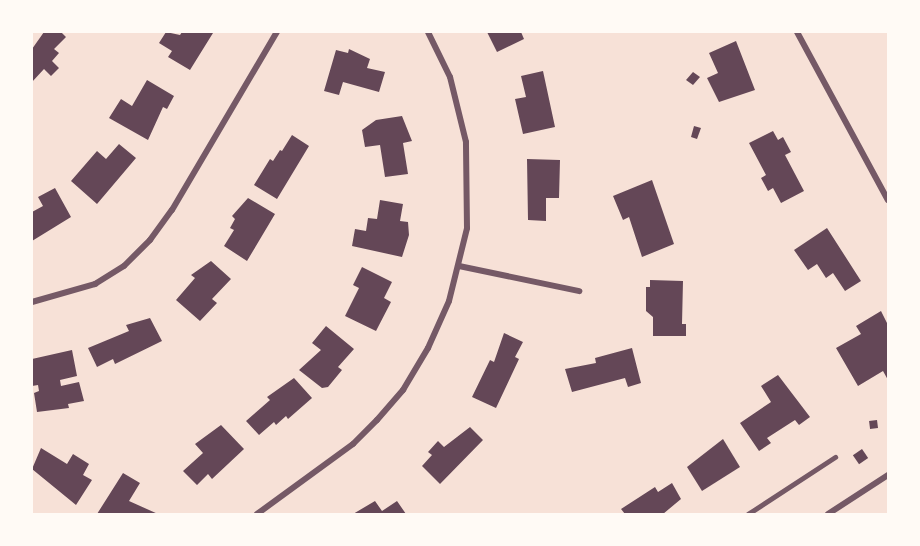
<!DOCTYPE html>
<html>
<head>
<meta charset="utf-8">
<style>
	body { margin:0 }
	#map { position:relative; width:920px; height:546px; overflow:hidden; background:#f7e1d7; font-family:"Nunito Sans",sans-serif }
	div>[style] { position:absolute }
	.building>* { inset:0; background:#644757; transform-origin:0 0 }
	.service>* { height:4.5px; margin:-2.25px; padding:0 2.25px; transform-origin:2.25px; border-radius:2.25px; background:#755966 }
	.minor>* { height:6px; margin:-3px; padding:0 3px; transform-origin:3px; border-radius:3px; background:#755966 }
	span { translate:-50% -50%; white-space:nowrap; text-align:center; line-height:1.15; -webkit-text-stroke:5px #fffaf5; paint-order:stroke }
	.frame { position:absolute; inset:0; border:33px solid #fffaf5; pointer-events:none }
</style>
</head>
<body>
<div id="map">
	<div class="building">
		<div style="clip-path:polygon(44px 32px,61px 32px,66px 37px,54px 49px,59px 53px,52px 61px,59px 68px,51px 76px,44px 69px,32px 82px,32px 49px)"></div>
		<div style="clip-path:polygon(166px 32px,180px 35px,182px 32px,213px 33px,190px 70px,168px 57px,172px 51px,159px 43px)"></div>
		<div style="clip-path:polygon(487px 32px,521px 32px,524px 39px,497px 52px)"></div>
		<div style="clip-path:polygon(736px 41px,755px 90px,719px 102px,707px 78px,718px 73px,709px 53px)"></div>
		<div style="clip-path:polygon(349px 49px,370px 59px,367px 68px,385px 72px,379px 92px,343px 82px,339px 95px,324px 91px,336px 50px,348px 53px)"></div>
		<div style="clip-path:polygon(543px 71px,555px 127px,523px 134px,515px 99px,526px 97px,521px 76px)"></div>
		<div style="clip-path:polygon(693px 72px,700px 77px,693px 85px,686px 80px)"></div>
		<div style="clip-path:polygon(147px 80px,174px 96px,167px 109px,163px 107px,148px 140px,109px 118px,121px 99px,132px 106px)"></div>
		<div style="clip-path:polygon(402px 116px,412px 141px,403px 143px,408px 174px,385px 177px,380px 145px,365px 147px,362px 130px,376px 120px)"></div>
		<div style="clip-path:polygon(694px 126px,701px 128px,697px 139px,691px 137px)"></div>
		<div style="clip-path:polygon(773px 131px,778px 140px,783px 137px,791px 152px,785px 155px,804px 191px,781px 203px,773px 188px,768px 191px,761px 178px,766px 175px,749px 143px)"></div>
		<div style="clip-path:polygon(292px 135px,309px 146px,277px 199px,254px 185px,270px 159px,273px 161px,280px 150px,282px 151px)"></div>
		<div style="clip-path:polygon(119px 144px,136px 158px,97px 204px,71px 181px,97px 151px,106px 159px)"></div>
		<div style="clip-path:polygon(527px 159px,560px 160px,559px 198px,546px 198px,546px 221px,528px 220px)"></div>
		<div style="clip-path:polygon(652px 180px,674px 244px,642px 257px,629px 217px,623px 220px,613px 196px)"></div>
		<div style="clip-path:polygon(55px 188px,71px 217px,32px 241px,32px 212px,43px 206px,38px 197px)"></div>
		<div style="clip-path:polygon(248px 198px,275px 214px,247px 261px,224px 246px,234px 230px,230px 228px,235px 219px,232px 216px)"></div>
		<div style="clip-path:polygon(380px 200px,403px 204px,400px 221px,408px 222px,409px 235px,402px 257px,352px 246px,355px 229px,366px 231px,368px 218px,377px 219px)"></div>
		<div style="clip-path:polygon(827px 228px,861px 281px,845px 291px,833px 273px,826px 278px,817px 264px,808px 270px,794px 250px)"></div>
		<div style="clip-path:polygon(211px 261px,231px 279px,212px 299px,217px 303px,200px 321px,176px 300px,195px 278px,191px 275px)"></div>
		<div style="clip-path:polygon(362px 267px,392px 282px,384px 298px,391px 302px,376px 331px,345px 316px,359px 288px,353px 285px)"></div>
		<div style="clip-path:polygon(650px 280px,683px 281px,682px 324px,686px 324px,686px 336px,653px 336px,653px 317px,646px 311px,646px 287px,650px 287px)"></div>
		<div style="clip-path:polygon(881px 311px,888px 325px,888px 380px,883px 371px,858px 386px,836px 348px,861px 334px,856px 326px)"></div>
		<div style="clip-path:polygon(150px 318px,162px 341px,115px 364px,113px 359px,97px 367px,88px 348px,129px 331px,126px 325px)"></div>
		<div style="clip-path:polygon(326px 326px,354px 349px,338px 367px,342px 370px,328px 387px,322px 388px,299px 370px,321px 350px,312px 343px)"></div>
		<div style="clip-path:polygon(504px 333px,523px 342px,515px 357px,519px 359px,496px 408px,472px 397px,490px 360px,494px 362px)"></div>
		<div style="clip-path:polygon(632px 348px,641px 383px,628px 387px,625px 378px,572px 392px,565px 369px,596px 363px,595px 358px)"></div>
		<div style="clip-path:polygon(72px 350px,77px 376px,60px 380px,61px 386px,79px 382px,84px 401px,68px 404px,69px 408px,37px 412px,34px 393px,39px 391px,38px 385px,32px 386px,32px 359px)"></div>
		<div style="clip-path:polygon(778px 375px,810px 417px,799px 425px,795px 420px,767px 438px,771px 443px,759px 451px,740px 423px,771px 402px,761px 386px)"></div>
		<div style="clip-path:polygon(294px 378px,312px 398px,288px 419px,286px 416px,276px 425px,274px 422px,259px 435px,246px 421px,270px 400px,267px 397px)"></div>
		<div style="left:877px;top:420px;width:8px;height:8px;rotate:83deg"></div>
		<div style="clip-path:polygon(221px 425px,244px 449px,212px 479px,208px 474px,197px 485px,183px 471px,203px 453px,195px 444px)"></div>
		<div style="clip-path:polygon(470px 427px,483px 440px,440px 484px,422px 466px,432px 455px,428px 452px,438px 441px,444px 447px)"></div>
		<div style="clip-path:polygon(723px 439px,740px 467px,702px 491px,687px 467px)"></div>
		<div style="clip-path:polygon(41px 448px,67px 464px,73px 454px,89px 464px,83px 475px,92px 480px,76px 505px,32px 469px)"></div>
		<div style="left:862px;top:449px;width:11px;height:11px;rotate:56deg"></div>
		<div style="clip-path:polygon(123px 473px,140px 483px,129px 501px,158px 514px,97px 514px)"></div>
		<div style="clip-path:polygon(672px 483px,681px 499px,663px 514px,625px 514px,621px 509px,655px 487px,658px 492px)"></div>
		<div style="clip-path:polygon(375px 501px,382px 511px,397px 501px,406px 514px,353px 514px)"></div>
	</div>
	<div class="service">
		<div style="left:748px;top:514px;width:104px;rotate:-33.2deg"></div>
	</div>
	<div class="minor">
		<div style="left:797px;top:32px;width:191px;rotate:61.6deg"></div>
		<div style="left:459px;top:266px;width:123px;rotate:11.8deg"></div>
		<div style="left:32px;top:302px;width:66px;rotate:-15.9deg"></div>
		<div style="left:95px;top:284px;width:34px;rotate:-32deg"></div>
		<div style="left:124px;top:266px;width:37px;rotate:-45deg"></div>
		<div style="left:150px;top:240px;width:37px;rotate:-54deg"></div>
		<div style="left:172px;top:210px;width:207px;rotate:-59.5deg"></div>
		<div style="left:257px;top:514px;width:119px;rotate:-36.1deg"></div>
		<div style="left:353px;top:444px;width:34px;rotate:-45deg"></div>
		<div style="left:377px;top:420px;width:40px;rotate:-49deg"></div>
		<div style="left:403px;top:390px;width:49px;rotate:-59.2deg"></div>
		<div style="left:428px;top:348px;width:51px;rotate:-65.9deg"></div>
		<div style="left:449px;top:301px;width:75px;rotate:-76.1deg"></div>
		<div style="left:467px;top:228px;width:86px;rotate:-90.7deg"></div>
		<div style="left:466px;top:142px;width:67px;rotate:-103.8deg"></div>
		<div style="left:450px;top:77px;width:50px;rotate:-116.1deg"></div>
		<div style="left:828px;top:514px;width:72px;rotate:-33deg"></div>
	</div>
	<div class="frame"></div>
</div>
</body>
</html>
